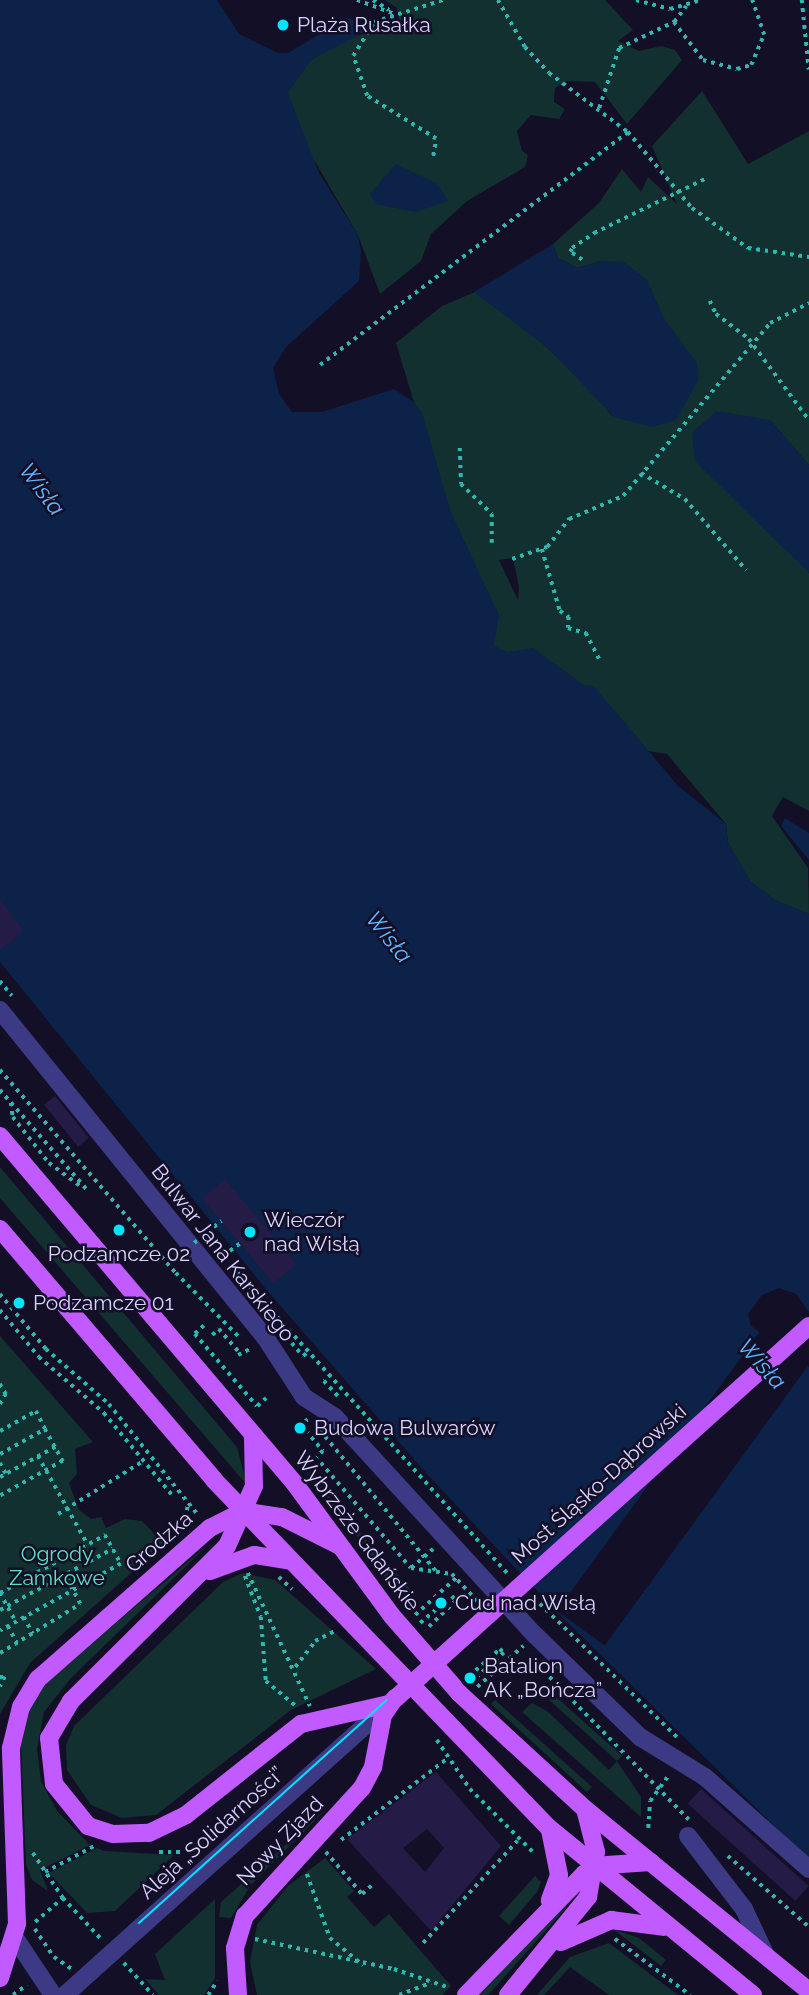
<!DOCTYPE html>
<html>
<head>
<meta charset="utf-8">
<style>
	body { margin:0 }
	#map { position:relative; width:809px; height:1995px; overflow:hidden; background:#130f26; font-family:Raleway,sans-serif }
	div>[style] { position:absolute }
	.green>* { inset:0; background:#12302f }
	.water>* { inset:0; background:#0c2248 }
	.pier>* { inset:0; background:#130f26; transform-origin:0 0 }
	.building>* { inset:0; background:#241b47; transform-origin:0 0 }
	.path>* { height:3.5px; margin-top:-1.75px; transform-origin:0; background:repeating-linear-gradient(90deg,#2fb8b0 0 3.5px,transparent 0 8.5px) }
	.minor>* { height:18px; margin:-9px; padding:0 9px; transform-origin:9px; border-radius:9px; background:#3d3a85 }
	.major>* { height:18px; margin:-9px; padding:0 9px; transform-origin:9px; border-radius:9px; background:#c25bff }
	.tram>* { height:2px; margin:-1px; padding:0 1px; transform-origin:1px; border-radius:1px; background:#00e5ff }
	.path-bridge>* { height:3.5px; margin-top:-1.75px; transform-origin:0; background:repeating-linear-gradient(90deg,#2fb8b0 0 3.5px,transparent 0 8.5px) }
	.minor-bridge>* { height:18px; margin:-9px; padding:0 9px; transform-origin:9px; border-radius:9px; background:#3d3a85 }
	.major-bridge>* { height:18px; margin:-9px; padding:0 9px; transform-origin:9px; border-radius:9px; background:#c25bff }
	.dots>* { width:19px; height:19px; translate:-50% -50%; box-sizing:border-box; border:4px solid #130f26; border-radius:50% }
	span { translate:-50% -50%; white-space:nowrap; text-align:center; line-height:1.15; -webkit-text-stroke:5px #130f26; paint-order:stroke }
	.poi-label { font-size:21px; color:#d9d4ff }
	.left { translate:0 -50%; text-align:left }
	.street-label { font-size:21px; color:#d9d4ff }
	.park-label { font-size:21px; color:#5fe0c0 }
	.water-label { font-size:23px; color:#62b6ff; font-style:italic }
</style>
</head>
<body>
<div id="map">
	<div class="green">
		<div style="clip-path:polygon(385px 0,605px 0,633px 30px,618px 41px,639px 51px,661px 46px,675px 50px,682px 60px,627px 124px,595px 82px,567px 81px,555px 88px,554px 102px,565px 109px,559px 119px,531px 115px,517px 131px,522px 151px,528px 155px,525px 167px,467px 201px,431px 234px,421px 261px,380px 294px,358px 235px,283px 107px,284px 85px,311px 60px,340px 42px,399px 21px,397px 8px)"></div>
		<div style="clip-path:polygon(evenodd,702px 91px,748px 164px,809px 131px,809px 465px,770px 420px,782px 541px,809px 573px,809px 811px,783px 797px,772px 816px,808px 868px,809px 914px,775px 900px,750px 881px,728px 843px,726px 824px,667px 754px,648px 751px,633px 733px,494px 666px,396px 343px,442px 306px,482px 289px,585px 382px,613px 417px,601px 261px,577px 268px,558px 258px,553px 244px,599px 203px,622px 169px,641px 192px,648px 177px,677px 204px,652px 146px,702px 91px,513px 558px,519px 588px,518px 600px,499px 560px,513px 558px)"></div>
		<div style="clip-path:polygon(0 1167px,237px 1447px,247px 1485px,0 1198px)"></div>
		<div style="clip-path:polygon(0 1336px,93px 1442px,75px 1449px,77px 1474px,69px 1483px,79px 1510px,91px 1519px,101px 1517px,106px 1528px,125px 1519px,142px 1521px,164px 1544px,30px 1663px,0 1714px)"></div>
		<div style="clip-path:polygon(296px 1459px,412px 1591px,400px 1601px,354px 1531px)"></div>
		<div style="clip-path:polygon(210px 1543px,71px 1678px,44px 1712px,37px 1749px,41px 1781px,57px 1811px,90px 1845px,40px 1870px,48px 1891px,32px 1880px,26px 1864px,21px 1746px,31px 1706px,47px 1682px)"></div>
		<div style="clip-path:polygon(243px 1573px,275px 1580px,376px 1669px,291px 1710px,156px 1815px,122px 1818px,91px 1805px,67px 1770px,66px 1745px,74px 1726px,223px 1582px)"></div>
		<div style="clip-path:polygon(553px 1694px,622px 1756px,617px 1761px,641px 1797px,641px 1817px,522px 1712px,532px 1703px,547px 1711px,609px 1770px,617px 1761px,548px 1699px)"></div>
		<div style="clip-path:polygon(495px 1700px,592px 1787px,587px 1792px,491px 1704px)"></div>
		<div style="clip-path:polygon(327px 1808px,250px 1886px,231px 1918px,219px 1917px,221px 1902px)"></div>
		<div style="clip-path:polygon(97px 1848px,104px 1851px,174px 1855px,115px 1911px,87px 1913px,49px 1873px)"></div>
		<div style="clip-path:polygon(325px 1858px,354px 1891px,347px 1897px,374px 1927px,389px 1914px,451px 1986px,442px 1995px,257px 1995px,250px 1962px,257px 1925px,288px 1886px)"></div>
		<div style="clip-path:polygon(535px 1876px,541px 1882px,537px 1892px,509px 1925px,499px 1916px)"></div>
		<div style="clip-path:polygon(215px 1899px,215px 1978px,204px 1995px,159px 1995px,145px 1979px,165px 1980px,155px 1954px)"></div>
		<div style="clip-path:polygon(563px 1902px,567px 1907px,488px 1995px,476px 1995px)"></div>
		<div style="clip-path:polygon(613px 1929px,639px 1938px,666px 1960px,661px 1966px)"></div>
		<div style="clip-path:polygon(609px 1943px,678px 1995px,609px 1995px,570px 1967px,544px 1995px,537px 1995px,570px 1957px)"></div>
	</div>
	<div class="water">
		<div style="clip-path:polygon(0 0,217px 0,239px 34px,278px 53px,288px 53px,346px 18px,360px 20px,364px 32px,311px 60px,288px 93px,319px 173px,358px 235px,361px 253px,359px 281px,286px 347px,273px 368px,279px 394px,292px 412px,322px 412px,394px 389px,412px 401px,422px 412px,450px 510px,499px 615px,494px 646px,508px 652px,533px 648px,584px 685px,594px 686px,678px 786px,726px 824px,728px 843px,750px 881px,775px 900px,809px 914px,809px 1312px,796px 1294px,779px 1288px,762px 1295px,748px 1314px,751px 1326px,809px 1367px,809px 1860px,555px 1610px,427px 1474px,270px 1294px,0 962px)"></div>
		<div style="clip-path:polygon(396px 164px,438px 184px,448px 201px,415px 212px,375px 204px,370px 194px)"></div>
		<div style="clip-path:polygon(553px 244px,558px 258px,577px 268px,601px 261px,624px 262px,647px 280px,665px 320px,697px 363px,698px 381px,676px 420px,652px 427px,614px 417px,548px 348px,474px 292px)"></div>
		<div style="clip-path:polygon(717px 411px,770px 420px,809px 465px,809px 573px,695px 461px,692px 432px)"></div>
		<div style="clip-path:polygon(785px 818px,809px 833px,809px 860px,781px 826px)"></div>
	</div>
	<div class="pier">
		<div style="left:761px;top:1330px;width:59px;height:347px;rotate:36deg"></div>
	</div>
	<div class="building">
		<div style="clip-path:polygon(0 900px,24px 931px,0 950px)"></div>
		<div style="left:55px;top:1096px;width:54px;height:14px;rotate:51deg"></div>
		<div style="left:225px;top:1179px;width:111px;height:30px;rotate:50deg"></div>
		<div style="clip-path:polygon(evenodd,436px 1772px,501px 1846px,431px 1931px,347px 1839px,436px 1772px,427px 1829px,444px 1848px,425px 1872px,403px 1848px,427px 1829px)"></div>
		<div style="left:701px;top:1789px;width:145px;height:20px;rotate:42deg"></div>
	</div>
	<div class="path">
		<div style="left:357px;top:0;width:40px;rotate:20.2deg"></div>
		<div style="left:373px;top:0;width:19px;rotate:32deg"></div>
		<div style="left:498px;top:0;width:54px;rotate:60.1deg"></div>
		<div style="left:525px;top:47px;width:35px;rotate:47deg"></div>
		<div style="left:549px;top:73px;width:99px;rotate:36.8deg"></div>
		<div style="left:628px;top:132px;width:99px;rotate:49.9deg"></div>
		<div style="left:692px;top:208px;width:69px;rotate:35.5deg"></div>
		<div style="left:748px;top:248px;width:62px;rotate:8.4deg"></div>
		<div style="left:636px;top:0;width:35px;rotate:15deg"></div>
		<div style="left:670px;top:9px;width:32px;rotate:-16deg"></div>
		<div style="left:802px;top:0;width:70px;rotate:84.3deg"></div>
		<div style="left:674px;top:22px;width:48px;rotate:52.7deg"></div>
		<div style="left:703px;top:60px;width:35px;rotate:15deg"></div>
		<div style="left:737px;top:69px;width:15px;rotate:-16deg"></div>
		<div style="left:751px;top:65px;width:33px;rotate:-67deg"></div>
		<div style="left:764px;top:35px;width:37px;rotate:-109deg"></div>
		<div style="left:599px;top:108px;width:63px;rotate:-71.6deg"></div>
		<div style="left:619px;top:48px;width:61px;rotate:-25.3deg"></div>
		<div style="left:674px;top:22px;width:20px;rotate:-53deg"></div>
		<div style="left:433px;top:156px;width:17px;rotate:-80deg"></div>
		<div style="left:436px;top:139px;width:81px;rotate:-148.1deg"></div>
		<div style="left:367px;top:96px;width:42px;rotate:-109.3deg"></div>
		<div style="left:353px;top:56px;width:40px;rotate:-58deg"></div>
		<div style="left:374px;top:22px;width:72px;rotate:-17.7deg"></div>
		<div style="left:582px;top:260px;width:14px;rotate:-146deg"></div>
		<div style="left:570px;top:252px;width:4px;rotate:-63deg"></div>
		<div style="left:572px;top:248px;width:27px;rotate:-34deg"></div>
		<div style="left:594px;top:233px;width:126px;rotate:-26deg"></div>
		<div style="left:710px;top:301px;width:14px;rotate:65deg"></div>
		<div style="left:716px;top:314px;width:41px;rotate:37.1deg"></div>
		<div style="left:749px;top:339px;width:101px;rotate:53.5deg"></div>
		<div style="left:320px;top:365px;width:386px;rotate:-37.1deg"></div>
		<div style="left:460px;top:448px;width:36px;rotate:88deg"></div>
		<div style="left:461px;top:484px;width:43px;rotate:44.1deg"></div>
		<div style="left:492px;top:514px;width:29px;rotate:90deg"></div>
		<div style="left:641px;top:473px;width:51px;rotate:30.6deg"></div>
		<div style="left:685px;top:499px;width:94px;rotate:49.3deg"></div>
		<div style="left:542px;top:549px;width:65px;rotate:73.8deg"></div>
		<div style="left:560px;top:611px;width:11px;rotate:34deg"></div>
		<div style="left:569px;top:617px;width:11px;rotate:95deg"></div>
		<div style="left:568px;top:628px;width:19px;rotate:16deg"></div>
		<div style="left:586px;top:633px;width:31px;rotate:63deg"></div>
		<div style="left:512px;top:559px;width:37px;rotate:-19deg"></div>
		<div style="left:547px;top:547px;width:36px;rotate:-52deg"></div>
		<div style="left:569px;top:519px;width:59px;rotate:-23.1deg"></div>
		<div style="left:623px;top:496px;width:227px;rotate:-49.6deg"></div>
		<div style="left:770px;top:323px;width:44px;rotate:-27.1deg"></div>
		<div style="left:0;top:981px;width:19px;rotate:51deg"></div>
		<div style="left:0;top:1070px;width:269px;rotate:49.1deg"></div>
		<div style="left:176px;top:1273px;width:93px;rotate:45.4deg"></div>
		<div style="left:0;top:1090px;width:134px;rotate:48.9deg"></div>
		<div style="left:11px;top:1103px;width:14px;rotate:82deg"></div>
		<div style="left:13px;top:1117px;width:58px;rotate:52deg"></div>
		<div style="left:49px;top:1163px;width:42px;rotate:36.3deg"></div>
		<div style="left:223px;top:1256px;width:21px;rotate:-37deg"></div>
		<div style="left:238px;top:1273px;width:404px;rotate:48.1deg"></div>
		<div style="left:0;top:1294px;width:72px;rotate:50.1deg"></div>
		<div style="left:46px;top:1349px;width:84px;rotate:41.1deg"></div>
		<div style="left:109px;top:1404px;width:144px;rotate:51.2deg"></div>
		<div style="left:0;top:1310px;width:61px;rotate:50.3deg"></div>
		<div style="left:39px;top:1357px;width:86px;rotate:40.7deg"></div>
		<div style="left:104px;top:1413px;width:108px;rotate:50.3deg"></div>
		<div style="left:204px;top:1326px;width:12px;rotate:138deg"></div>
		<div style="left:195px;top:1334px;width:95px;rotate:49.3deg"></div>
		<div style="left:257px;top:1406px;width:12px;rotate:-42deg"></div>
		<div style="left:212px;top:1335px;width:9px;rotate:-41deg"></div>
		<div style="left:219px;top:1329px;width:33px;rotate:49deg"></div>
		<div style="left:292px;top:1343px;width:17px;rotate:50deg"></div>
		<div style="left:303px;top:1356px;width:9px;rotate:-41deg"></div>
		<div style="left:238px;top:1355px;width:16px;rotate:-27deg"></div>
		<div style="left:331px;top:1375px;width:9px;rotate:139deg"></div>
		<div style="left:324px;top:1381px;width:21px;rotate:47deg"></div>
		<div style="left:0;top:1384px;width:12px;rotate:59deg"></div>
		<div style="left:6px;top:1394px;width:13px;rotate:119deg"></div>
		<div style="left:308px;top:1420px;width:8px;rotate:150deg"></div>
		<div style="left:301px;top:1424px;width:35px;rotate:51deg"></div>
		<div style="left:323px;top:1451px;width:9px;rotate:131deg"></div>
		<div style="left:320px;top:1430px;width:183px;rotate:50.6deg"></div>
		<div style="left:0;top:1431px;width:41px;rotate:-29.1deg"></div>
		<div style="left:36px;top:1411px;width:20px;rotate:63deg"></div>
		<div style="left:0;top:1454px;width:51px;rotate:-29.1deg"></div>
		<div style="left:45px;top:1429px;width:37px;rotate:61deg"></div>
		<div style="left:63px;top:1461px;width:72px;rotate:150.9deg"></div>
		<div style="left:38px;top:1456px;width:102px;rotate:60.7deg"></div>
		<div style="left:0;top:1463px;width:13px;rotate:61deg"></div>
		<div style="left:321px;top:1463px;width:138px;rotate:49.4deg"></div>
		<div style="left:411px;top:1568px;width:41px;rotate:8.3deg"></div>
		<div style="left:452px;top:1574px;width:37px;rotate:47deg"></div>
		<div style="left:0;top:1477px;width:63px;rotate:-28.6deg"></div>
		<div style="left:58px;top:1514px;width:100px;rotate:-31.9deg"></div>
		<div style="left:183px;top:1527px;width:24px;rotate:-78deg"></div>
		<div style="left:411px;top:1568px;width:29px;rotate:-41deg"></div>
		<div style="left:248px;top:1573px;width:147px;rotate:65deg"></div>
		<div style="left:245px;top:1576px;width:44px;rotate:68.7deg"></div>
		<div style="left:261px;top:1617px;width:64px;rotate:85.5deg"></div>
		<div style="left:266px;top:1681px;width:39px;rotate:40deg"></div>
		<div style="left:279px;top:1577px;width:18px;rotate:43deg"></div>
		<div style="left:0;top:1593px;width:120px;rotate:-28.9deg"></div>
		<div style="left:105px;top:1535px;width:33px;rotate:61deg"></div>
		<div style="left:121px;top:1564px;width:138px;rotate:151deg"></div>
		<div style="left:0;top:1593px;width:33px;rotate:61deg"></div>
		<div style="left:534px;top:1598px;width:201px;rotate:44.2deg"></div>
		<div style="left:0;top:1610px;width:128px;rotate:-28.6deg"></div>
		<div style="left:415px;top:1615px;width:55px;rotate:-42.1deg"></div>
		<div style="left:24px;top:1617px;width:19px;rotate:62deg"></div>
		<div style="left:420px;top:1623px;width:42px;rotate:-40.2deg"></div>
		<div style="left:452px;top:1596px;width:6px;rotate:51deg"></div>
		<div style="left:456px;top:1601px;width:39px;rotate:136deg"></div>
		<div style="left:8px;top:1626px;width:19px;rotate:62deg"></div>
		<div style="left:0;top:1653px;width:94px;rotate:-31.5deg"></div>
		<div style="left:80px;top:1604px;width:32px;rotate:-118deg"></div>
		<div style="left:538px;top:1665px;width:216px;rotate:45.7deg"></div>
		<div style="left:295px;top:1667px;width:33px;rotate:-52deg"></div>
		<div style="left:315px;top:1641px;width:22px;rotate:-27deg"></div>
		<div style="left:469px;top:1676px;width:41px;rotate:-41.1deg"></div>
		<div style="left:500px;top:1649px;width:6px;rotate:45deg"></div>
		<div style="left:504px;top:1653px;width:43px;rotate:137.8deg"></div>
		<div style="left:0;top:1677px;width:5px"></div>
		<div style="left:5px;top:1677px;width:11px;rotate:117deg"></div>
		<div style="left:477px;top:1687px;width:62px;rotate:-41.7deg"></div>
		<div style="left:437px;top:1740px;width:59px;rotate:56deg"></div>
		<div style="left:470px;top:1789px;width:93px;rotate:45deg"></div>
		<div style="left:648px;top:1828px;width:27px;rotate:-86deg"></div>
		<div style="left:650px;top:1801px;width:32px;rotate:-54deg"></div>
		<div style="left:341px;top:1840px;width:135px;rotate:-37.5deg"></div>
		<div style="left:159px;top:1852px;width:22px"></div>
		<div style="left:326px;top:1852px;width:55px;rotate:49.4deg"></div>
		<div style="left:362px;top:1894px;width:13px;rotate:-42deg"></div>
		<div style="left:33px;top:1853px;width:54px;rotate:56.3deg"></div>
		<div style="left:63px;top:1898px;width:57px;rotate:47.1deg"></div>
		<div style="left:728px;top:1856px;width:108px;rotate:41.2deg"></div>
		<div style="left:45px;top:1872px;width:55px;rotate:-28deg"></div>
		<div style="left:307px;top:1874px;width:68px;rotate:70.2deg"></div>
		<div style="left:330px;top:1938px;width:43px;rotate:39.3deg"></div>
		<div style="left:35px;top:1922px;width:37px;rotate:-41deg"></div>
		<div style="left:35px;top:1929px;width:34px;rotate:56deg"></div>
		<div style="left:54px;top:1957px;width:22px;rotate:34deg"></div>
		<div style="left:255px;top:1939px;width:142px;rotate:12.2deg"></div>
		<div style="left:394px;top:1969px;width:59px;rotate:18.7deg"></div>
		<div style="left:615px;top:1939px;width:94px;rotate:36.7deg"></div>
		<div style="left:423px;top:1943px;width:139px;rotate:-47.3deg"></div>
		<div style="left:124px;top:1963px;width:43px;rotate:47.8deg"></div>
		<div style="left:13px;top:1995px;width:17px;rotate:-36deg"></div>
		<div style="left:208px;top:1995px;width:17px;rotate:-57deg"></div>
		<div style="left:399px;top:1995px;width:34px;rotate:-21deg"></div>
	</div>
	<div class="minor">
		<div style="left:0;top:1010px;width:424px;rotate:51deg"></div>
		<div style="left:267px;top:1340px;width:68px;rotate:57deg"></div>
		<div style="left:304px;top:1397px;width:37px;rotate:33deg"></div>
		<div style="left:335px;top:1417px;width:296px;rotate:47.5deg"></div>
		<div style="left:535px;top:1635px;width:146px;rotate:44.2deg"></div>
		<div style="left:640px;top:1737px;width:76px;rotate:31.6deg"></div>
		<div style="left:705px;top:1777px;width:139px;rotate:41.5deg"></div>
		<div style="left:688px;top:1836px;width:92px;rotate:52.5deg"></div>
		<div style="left:744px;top:1909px;width:52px;rotate:64.9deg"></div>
		<div style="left:135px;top:1932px;width:341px;rotate:-41.9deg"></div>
		<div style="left:15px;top:1938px;width:69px;rotate:56.3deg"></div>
	</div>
	<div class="major">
		<div style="left:0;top:1136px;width:456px;rotate:49.7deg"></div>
		<div style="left:295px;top:1484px;width:164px;rotate:53.7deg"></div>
		<div style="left:392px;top:1616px;width:103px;rotate:48.9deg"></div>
		<div style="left:460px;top:1694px;width:170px;rotate:42.6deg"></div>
		<div style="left:585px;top:1809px;width:289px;rotate:39.1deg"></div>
		<div style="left:0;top:1229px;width:330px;rotate:49.5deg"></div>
		<div style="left:214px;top:1480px;width:482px;rotate:46.1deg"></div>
		<div style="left:548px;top:1827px;width:265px;rotate:39.3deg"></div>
		<div style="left:253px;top:1436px;width:50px;rotate:88.9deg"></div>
		<div style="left:254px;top:1486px;width:66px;rotate:114.2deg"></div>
		<div style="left:227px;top:1546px;width:220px;rotate:135.2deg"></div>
		<div style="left:71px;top:1701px;width:43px;rotate:120.7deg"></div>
		<div style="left:49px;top:1738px;width:46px;rotate:83.8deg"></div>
		<div style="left:54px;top:1784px;width:54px;rotate:51deg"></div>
		<div style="left:88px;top:1826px;width:26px;rotate:18deg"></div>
		<div style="left:113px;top:1834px;width:36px;rotate:-2deg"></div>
		<div style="left:149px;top:1833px;width:41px;rotate:-25.9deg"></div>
		<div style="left:186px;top:1815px;width:147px;rotate:-38.4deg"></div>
		<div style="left:301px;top:1724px;width:90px;rotate:-12.8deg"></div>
		<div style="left:210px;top:1571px;width:47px;rotate:-20deg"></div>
		<div style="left:254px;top:1555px;width:36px;rotate:9deg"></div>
		<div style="left:550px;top:1830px;width:46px;rotate:78.7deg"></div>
		<div style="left:559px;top:1875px;width:27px;rotate:110deg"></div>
		<div style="left:561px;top:1942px;width:55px;rotate:-23.7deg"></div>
		<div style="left:611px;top:1920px;width:53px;rotate:7.5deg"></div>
		<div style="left:0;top:1978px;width:57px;rotate:-72.5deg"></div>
		<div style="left:17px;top:1924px;width:176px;rotate:-92deg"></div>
		<div style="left:11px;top:1748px;width:42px;rotate:-76.3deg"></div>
		<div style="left:21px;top:1707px;width:33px;rotate:-59deg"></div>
		<div style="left:38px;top:1679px;width:229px;rotate:-41.3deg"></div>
		<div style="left:210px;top:1528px;width:37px;rotate:-27deg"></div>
		<div style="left:243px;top:1511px;width:39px;rotate:9deg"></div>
		<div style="left:282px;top:1517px;width:63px;rotate:26.6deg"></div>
		<div style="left:238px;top:1995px;width:47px;rotate:-93.7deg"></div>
		<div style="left:235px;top:1948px;width:34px;rotate:-73deg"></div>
		<div style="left:245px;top:1916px;width:173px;rotate:-47.6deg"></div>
		<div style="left:362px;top:1788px;width:24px;rotate:-62deg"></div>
		<div style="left:373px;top:1767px;width:53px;rotate:-79.1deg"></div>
		<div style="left:383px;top:1715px;width:21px;rotate:-55deg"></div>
		<div style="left:466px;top:1995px;width:169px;rotate:-45.7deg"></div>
		<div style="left:584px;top:1874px;width:25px;rotate:-21deg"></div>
		<div style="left:607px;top:1865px;width:44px;rotate:-3.9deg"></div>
		<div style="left:508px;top:1995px;width:127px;rotate:-50.8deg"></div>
		<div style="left:588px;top:1897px;width:46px;rotate:-79.9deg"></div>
		<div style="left:596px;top:1852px;width:44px;rotate:-104.3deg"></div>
	</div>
	<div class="tram">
		<div style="left:59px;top:1995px;width:1009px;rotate:-41.99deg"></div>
	</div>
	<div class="path-bridge">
		<div style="left:194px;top:1243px;width:35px;rotate:-39deg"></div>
	</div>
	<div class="minor-bridge">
		<div style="left:65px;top:1995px;width:94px;rotate:-42deg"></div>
	</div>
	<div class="major-bridge">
		<div style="left:396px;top:1698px;width:556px;rotate:-42.01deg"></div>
	</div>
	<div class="dots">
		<div style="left:283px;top:25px;background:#00e5ff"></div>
		<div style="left:119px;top:1230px;background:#00e5ff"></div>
		<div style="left:250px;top:1232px;background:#00e5ff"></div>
		<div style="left:19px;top:1303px;background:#00e5ff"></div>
		<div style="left:300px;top:1428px;background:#00e5ff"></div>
		<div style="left:441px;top:1603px;background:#00e5ff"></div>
		<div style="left:470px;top:1678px;background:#00e5ff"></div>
	</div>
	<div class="poi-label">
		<span class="left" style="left:297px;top:25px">Plaża Rusałka</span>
		<span class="left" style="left:264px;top:1232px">Wieczór<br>nad Wisłą</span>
		<span style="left:119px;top:1254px">Podzamcze 02</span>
		<span class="left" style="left:33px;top:1303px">Podzamcze 01</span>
		<span class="left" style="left:314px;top:1428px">Budowa Bulwarów</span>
		<span class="left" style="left:455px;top:1603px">Cud nad Wisłą</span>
		<span class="left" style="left:484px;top:1678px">Batalion<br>AK „Bończa”</span>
	</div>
	<div class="street-label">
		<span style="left:223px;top:1253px;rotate:52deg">Bulwar Jana Karskiego</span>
		<span style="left:599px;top:1484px;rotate:-42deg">Most Śląsko-Dąbrowski</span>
		<span style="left:357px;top:1531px;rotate:53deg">Wybrzeże Gdańskie</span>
		<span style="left:159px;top:1542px;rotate:-41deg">Grodzka</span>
		<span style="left:212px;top:1833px;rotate:-42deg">Aleja „Solidarności”</span>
		<span style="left:280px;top:1841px;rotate:-46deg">Nowy Zjazd</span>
	</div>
	<div class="park-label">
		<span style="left:57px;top:1566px">Ogrody<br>Zamkowe</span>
	</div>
	<div class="water-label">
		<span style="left:42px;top:489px;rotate:53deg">Wisła</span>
		<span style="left:389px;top:937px;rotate:51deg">Wisła</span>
		<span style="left:762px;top:1364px;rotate:48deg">Wisła</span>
	</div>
</div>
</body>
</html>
